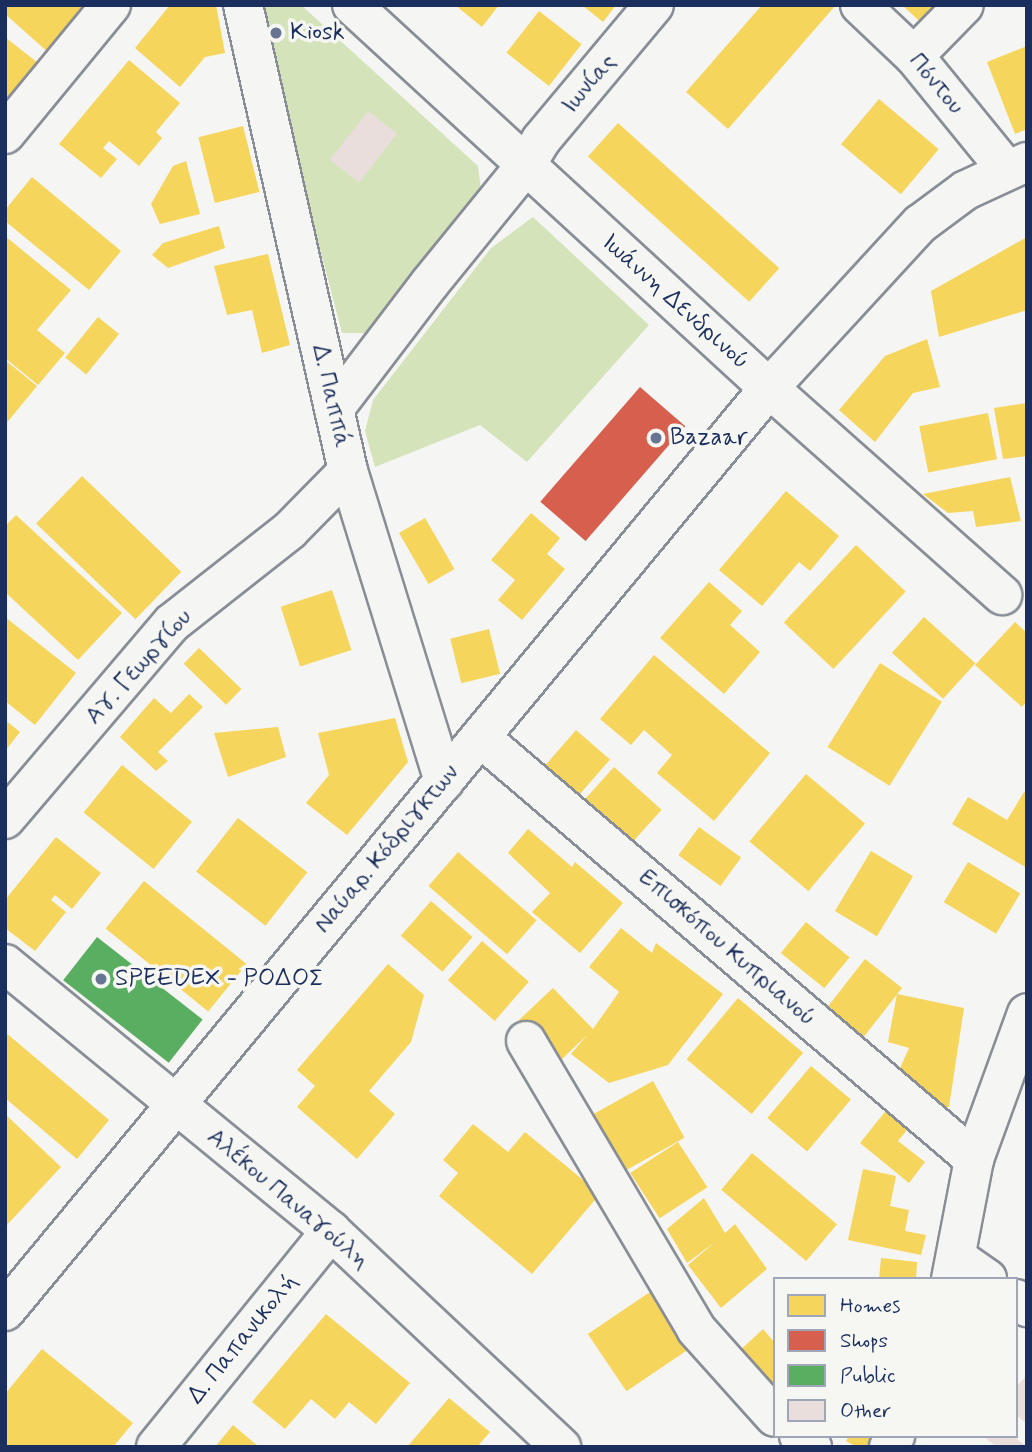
<!DOCTYPE html>
<html>
<head>
<meta charset="utf-8">
<style>
	body { margin:0 }
	#map { position:relative; width:1032px; height:1452px; overflow:hidden; background:#f5f5f3; font-family:Mynerve,sans-serif }
	div>[style] { position:absolute }
	.green>* { inset:0; background:#d5e3bb }
	.homes>* { inset:0; background:#f6d55c; transform-origin:0 0 }
	.shops>* { inset:0; background:#d6604d; transform-origin:0 0 }
	.public>* { inset:0; background:#5aae61; transform-origin:0 0 }
	.building>* { inset:0; background:#e9dedb; transform-origin:0 0 }
	.roads { filter:drop-shadow(2px 0 #898d95) drop-shadow(-2px 0 #898d95) drop-shadow(0 2px #898d95) drop-shadow(0 -2px #898d95) }
	.minor>* { height:38px; margin:-19px; padding:0 19px; transform-origin:19px; border-radius:19px; background:#f5f5f3 }
	.dots>* { width:19px; height:19px; translate:-50% -50%; box-sizing:border-box; border:4px solid #f6f6f2; border-radius:50% }
	span { translate:-50% -50%; white-space:nowrap; text-align:center; line-height:1.15; -webkit-text-stroke:7px #f6f6f2; paint-order:stroke }
	.poi-label { font-size:24px; color:#1b2f5e }
	.left { translate:0 -50%; text-align:left }
	.street-label { font-size:24px; color:#1b2f5e }
	.frame { position:absolute; inset:0; border:7px solid #1b2f5e; pointer-events:none }
	.legend { position:absolute; left:773px; top:1277px; width:245px; height:161px; box-sizing:border-box; background:#f6f6f2; border:2px solid #9ea6b7; margin:0; padding:9px 12px; list-style:none; font-size:21px; color:#1b2f5e }
	.legend li { display:flex; align-items:center; gap:14px; height:35px }
	.legend b { width:35px; border:2px solid #9ea6b7 }
</style>
</head>
<body>
<div id="map">
	<div class="green">
		<div style="clip-path:polygon(256px 5px,301px 5px,478px 166px,481px 190px,365px 333px,342px 333px)"></div>
		<div style="clip-path:polygon(533px 217px,649px 325px,527px 462px,480px 425px,375px 467px,365px 431px,373px 400px,491px 248px)"></div>
	</div>
	<div class="homes">
		<div style="clip-path:polygon(5px 5px,82px 5px,89px 11px,50px 54px,5px 14px)"></div>
		<div style="clip-path:polygon(170px 5px,216px 5px,225px 53px,205px 57px,180px 87px,135px 48px)"></div>
		<div style="clip-path:polygon(455px 5px,499px 5px,482px 27px)"></div>
		<div style="clip-path:polygon(582px 5px,616px 5px,603px 22px)"></div>
		<div style="clip-path:polygon(762px 5px,835px 6px,728px 129px,686px 92px)"></div>
		<div style="clip-path:polygon(902px 5px,949px 5px,928px 29px)"></div>
		<div style="left:539px;top:11px;width:54px;height:53px;rotate:38deg"></div>
		<div style="clip-path:polygon(5px 37px,43px 67px,5px 113px)"></div>
		<div style="clip-path:polygon(1027px 46px,1027px 129px,1015px 134px,987px 62px)"></div>
		<div style="clip-path:polygon(129px 60px,180px 103px,156px 132px,162px 138px,139px 166px,109px 141px,103px 148px,117px 159px,101px 178px,59px 144px)"></div>
		<div style="left:879px;top:99px;width:78px;height:59px;rotate:40deg"></div>
		<div style="left:618px;top:123px;width:217px;height:45px;rotate:42deg"></div>
		<div style="left:243px;top:126px;width:68px;height:46px;rotate:76deg"></div>
		<div style="clip-path:polygon(186px 161px,200px 214px,160px 224px,151px 204px,173px 166px)"></div>
		<div style="clip-path:polygon(32px 177px,121px 251px,89px 290px,5px 221px,5px 210px)"></div>
		<div style="clip-path:polygon(219px 226px,225px 248px,168px 268px,152px 255px,163px 243px)"></div>
		<div style="clip-path:polygon(5px 236px,71px 290px,37px 330px,65px 353px,38px 385px,5px 358px)"></div>
		<div style="clip-path:polygon(1027px 237px,1027px 310px,939px 337px,931px 291px)"></div>
		<div style="clip-path:polygon(268px 254px,290px 345px,262px 353px,252px 310px,227px 315px,214px 266px)"></div>
		<div style="left:98px;top:317px;width:27px;height:52px;rotate:39deg"></div>
		<div style="clip-path:polygon(927px 339px,940px 387px,913px 393px,875px 442px,839px 410px,885px 356px)"></div>
		<div style="clip-path:polygon(5px 360px,37px 386px,5px 425px)"></div>
		<div style="clip-path:polygon(1027px 403px,1027px 456px,1003px 459px,994px 408px)"></div>
		<div style="left:988px;top:413px;width:47px;height:70px;rotate:79deg"></div>
		<div style="left:82px;top:476px;width:138px;height:66px;rotate:44deg"></div>
		<div style="clip-path:polygon(1010px 477px,1021px 521px,976px 527px,973px 511px,948px 513px,923px 494px)"></div>
		<div style="clip-path:polygon(786px 491px,839px 536px,810px 571px,799px 562px,762px 606px,719px 570px)"></div>
		<div style="clip-path:polygon(531px 513px,560px 538px,547px 554px,565px 569px,522px 620px,498px 600px,515px 580px,491px 560px)"></div>
		<div style="clip-path:polygon(16px 515px,122px 613px,78px 660px,5px 592px,5px 526px)"></div>
		<div style="left:425px;top:518px;width:59px;height:30px;rotate:60deg"></div>
		<div style="left:856px;top:545px;width:68px;height:106px;rotate:43deg"></div>
		<div style="clip-path:polygon(709px 582px,742px 611px,730px 625px,760px 652px,724px 694px,660px 638px)"></div>
		<div style="left:332px;top:590px;width:63px;height:54px;rotate:72deg"></div>
		<div style="clip-path:polygon(5px 617px,76px 673px,35px 725px,5px 701px)"></div>
		<div style="left:924px;top:617px;width:69px;height:48px;rotate:42deg"></div>
		<div style="clip-path:polygon(1015px 622px,1027px 633px,1027px 701px,1022px 707px,975px 665px)"></div>
		<div style="left:489px;top:629px;width:46px;height:40px;rotate:76deg"></div>
		<div style="left:199px;top:648px;width:59px;height:22px;rotate:44deg"></div>
		<div style="clip-path:polygon(654px 655px,770px 753px,714px 821px,657px 773px,672px 755px,644px 730px,631px 745px,600px 719px)"></div>
		<div style="left:880px;top:663px;width:73px;height:99px;rotate:32deg"></div>
		<div style="clip-path:polygon(189px 694px,203px 707px,158px 752px,168px 761px,156px 771px,120px 737px,154px 698px,171px 713px)"></div>
		<div style="clip-path:polygon(395px 718px,408px 762px,347px 835px,306px 803px,329px 775px,318px 733px)"></div>
		<div style="clip-path:polygon(5px 720px,20px 732px,5px 751px)"></div>
		<div style="clip-path:polygon(278px 727px,286px 757px,228px 777px,214px 733px)"></div>
		<div style="left:576px;top:730px;width:45px;height:56px;rotate:41deg"></div>
		<div style="left:122px;top:765px;width:90px;height:61px;rotate:39deg"></div>
		<div style="left:614px;top:767px;width:64px;height:59px;rotate:42deg"></div>
		<div style="left:806px;top:774px;width:77px;height:88px;rotate:40deg"></div>
		<div style="clip-path:polygon(1024px 792px,1027px 794px,1027px 868px,952px 824px,968px 797px,1007px 820px)"></div>
		<div style="left:238px;top:818px;width:88px;height:68px;rotate:38deg"></div>
		<div style="left:699px;top:827px;width:52px;height:35px;rotate:36deg"></div>
		<div style="clip-path:polygon(528px 829px,572px 867px,575px 862px,623px 903px,580px 953px,532px 912px,550px 893px,508px 853px)"></div>
		<div style="clip-path:polygon(56px 837px,101px 873px,72px 909px,55px 895px,51px 900px,66px 912px,35px 951px,5px 928px,5px 900px)"></div>
		<div style="left:871px;top:851px;width:49px;height:70px;rotate:31deg"></div>
		<div style="left:458px;top:852px;width:104px;height:45px;rotate:41deg"></div>
		<div style="left:968px;top:862px;width:61px;height:47px;rotate:31deg"></div>
		<div style="left:144px;top:881px;width:132px;height:61px;rotate:39deg"></div>
		<div style="left:431px;top:901px;width:55px;height:46px;rotate:41deg"></div>
		<div style="left:806px;top:922px;width:56px;height:40px;rotate:39deg"></div>
		<div style="clip-path:polygon(621px 928px,652px 953px,656px 943px,723px 994px,668px 1065px,609px 1083px,571px 1054px,587px 1035px,559px 1062px,519px 1020px,553px 988px,593px 1029px,619px 992px,589px 967px)"></div>
		<div style="left:482px;top:941px;width:62px;height:52px;rotate:41deg"></div>
		<div style="left:865px;top:959px;width:47px;height:64px;rotate:38deg"></div>
		<div style="clip-path:polygon(388px 964px,424px 995px,411px 1042px,369px 1091px,395px 1114px,357px 1159px,297px 1107px,315px 1086px,297px 1070px)"></div>
		<div style="clip-path:polygon(897px 994px,964px 1008px,949px 1107px,934px 1109px,897px 1075px,909px 1048px,888px 1042px)"></div>
		<div style="left:738px;top:998px;width:85px;height:80px;rotate:40deg"></div>
		<div style="clip-path:polygon(5px 1032px,109px 1120px,77px 1159px,5px 1098px)"></div>
		<div style="left:811px;top:1066px;width:52px;height:68px;rotate:40deg"></div>
		<div style="left:653px;top:1081px;width:65px;height:68px;rotate:61deg"></div>
		<div style="clip-path:polygon(892px 1103px,914px 1121px,898px 1141px,925px 1162px,909px 1183px,860px 1143px)"></div>
		<div style="clip-path:polygon(5px 1114px,61px 1167px,5px 1227px)"></div>
		<div style="clip-path:polygon(473px 1124px,508px 1152px,525px 1132px,600px 1194px,532px 1274px,439px 1196px,458px 1173px,443px 1160px)"></div>
		<div style="left:678px;top:1142px;width:54px;height:57px;rotate:57deg"></div>
		<div style="left:752px;top:1153px;width:111px;height:48px;rotate:40deg"></div>
		<div style="clip-path:polygon(863px 1169px,896px 1176px,890px 1206px,909px 1210px,905px 1231px,926px 1235px,921px 1255px,848px 1240px)"></div>
		<div style="clip-path:polygon(704px 1198px,725px 1233px,735px 1224px,767px 1269px,721px 1308px,688px 1265px,715px 1242px,687px 1263px,667px 1229px)"></div>
		<div style="clip-path:polygon(881px 1258px,917px 1262px,916px 1279px,879px 1279px)"></div>
		<div style="left:650px;top:1292px;width:69px;height:75px;rotate:56deg"></div>
		<div style="clip-path:polygon(326px 1314px,410px 1383px,376px 1424px,349px 1402px,335px 1419px,311px 1399px,285px 1429px,252px 1402px)"></div>
		<div style="clip-path:polygon(763px 1329px,775px 1343px,775px 1391px,735px 1355px)"></div>
		<div style="clip-path:polygon(42px 1349px,133px 1423px,113px 1447px,5px 1447px,5px 1394px)"></div>
		<div style="clip-path:polygon(449px 1398px,490px 1432px,477px 1447px,407px 1447px)"></div>
		<div style="clip-path:polygon(233px 1425px,259px 1447px,215px 1447px)"></div>
		<div style="clip-path:polygon(849px 1436px,887px 1436px,881px 1447px,857px 1447px,846px 1441px)"></div>
	</div>
	<div class="shops">
		<div style="left:640px;top:387px;width:60px;height:152px;rotate:41deg"></div>
	</div>
	<div class="public">
		<div style="left:97px;top:937px;width:134px;height:55px;rotate:38deg"></div>
	</div>
	<div class="building">
		<div style="left:368px;top:111px;width:37px;height:62px;rotate:38deg"></div>
		<div style="clip-path:polygon(1027px 1375px,1027px 1424px,1016px 1415px,1016px 1387px)"></div>
		<div style="clip-path:polygon(983px 1436px,1013px 1436px,1027px 1447px,997px 1447px)"></div>
	</div>
	<div class="roads">
		<div class="minor">
			<div style="left:243px;top:5px;width:478px;rotate:77.3deg"></div>
			<div style="left:348px;top:471px;width:325px;rotate:72.8deg"></div>
			<div style="left:352px;top:5px;width:566px;rotate:42.57deg"></div>
			<div style="left:769px;top:388px;width:312px;rotate:41.6deg"></div>
			<div style="left:860px;top:5px;width:74px;rotate:43.4deg"></div>
			<div style="left:914px;top:56px;width:146px;rotate:50.8deg"></div>
			<div style="left:914px;top:56px;width:71px;rotate:-45.6deg"></div>
			<div style="left:5px;top:134px;width:167px;rotate:-50.6deg"></div>
			<div style="left:334px;top:409px;width:158px;rotate:-52.7deg"></div>
			<div style="left:430px;top:283px;width:152px;rotate:-50.9deg"></div>
			<div style="left:526px;top:165px;width:29px;rotate:-59deg"></div>
			<div style="left:541px;top:140px;width:176px;rotate:-50.1deg"></div>
			<div style="left:480px;top:737px;width:650px;rotate:40.51deg"></div>
			<div style="left:5px;top:819px;width:257px;rotate:-49.6deg"></div>
			<div style="left:172px;top:623px;width:150px;rotate:-38.2deg"></div>
			<div style="left:290px;top:530px;width:83px;rotate:-45.5deg"></div>
			<div style="left:5px;top:964px;width:421px;rotate:39.3deg"></div>
			<div style="left:331px;top:1231px;width:316px;rotate:43.2deg"></div>
			<div style="left:526px;top:1041px;width:334px;rotate:59.4deg"></div>
			<div style="left:696px;top:1329px;width:118px;rotate:48.1deg"></div>
			<div style="left:956px;top:1257px;width:38px;rotate:35deg"></div>
			<div style="left:951px;top:1279px;width:122px;rotate:-79.1deg"></div>
			<div style="left:974px;top:1159px;width:155px;rotate:-70deg"></div>
			<div style="left:1016px;top:1299px;width:14px;rotate:36deg"></div>
			<div style="left:5px;top:1311px;width:1198px;rotate:-50.38deg"></div>
			<div style="left:769px;top:388px;width:223px;rotate:-47.4deg"></div>
			<div style="left:920px;top:224px;width:57px;rotate:-36.5deg"></div>
			<div style="left:966px;top:190px;width:67px;rotate:-24.7deg"></div>
			<div style="left:799px;top:1436px;width:17px;rotate:40deg"></div>
			<div style="left:156px;top:1447px;width:278px;rotate:-51deg"></div>
			<div style="left:889px;top:1447px;width:13px;rotate:-61deg"></div>
		</div>
	</div>
	<div class="dots">
		<div style="left:276px;top:33px;background:#677492"></div>
		<div style="left:656px;top:438px;background:#677492"></div>
		<div style="left:101px;top:979px;background:#677492"></div>
	</div>
	<div class="poi-label">
		<span class="left" style="left:290px;top:33px">Kiosk</span>
		<span class="left" style="left:670px;top:438px">Bazaar</span>
		<span class="left" style="left:115px;top:979px">SPEEDEX - ΡΟΔΟΣ</span>
	</div>
	<div class="street-label">
		<span style="left:589px;top:84px;rotate:-50deg">Ιωνίας</span>
		<span style="left:936px;top:84px;rotate:50deg">Πόντου</span>
		<span style="left:675px;top:302px;rotate:42deg">Ιωάννη Δενδρινού</span>
		<span style="left:331px;top:396px;rotate:77deg">Δ. Παππά</span>
		<span style="left:139px;top:667px;rotate:-48deg">Αγ. Γεωργίου</span>
		<span style="left:387px;top:849px;rotate:-50deg">Ναύαρ. Κόδριγκτων</span>
		<span style="left:727px;top:948px;rotate:41deg">Επισκόπου Κυπριανού</span>
		<span style="left:288px;top:1199px;rotate:40deg">Αλέκου Παναγούλη</span>
		<span style="left:243px;top:1339px;rotate:-51deg">Δ. Παπανικολή</span>
	</div>
	<div class="frame"></div>
	<ul class="legend">
	<li><b style="height:19px;background:#f6d55c"></b>Homes</li>
	<li><b style="height:19px;background:#d6604d"></b>Shops</li>
	<li><b style="height:19px;background:#5aae61"></b>Public</li>
	<li><b style="height:19px;background:#e9dedb"></b>Other</li>
	</ul>
</div>
</body>
</html>
